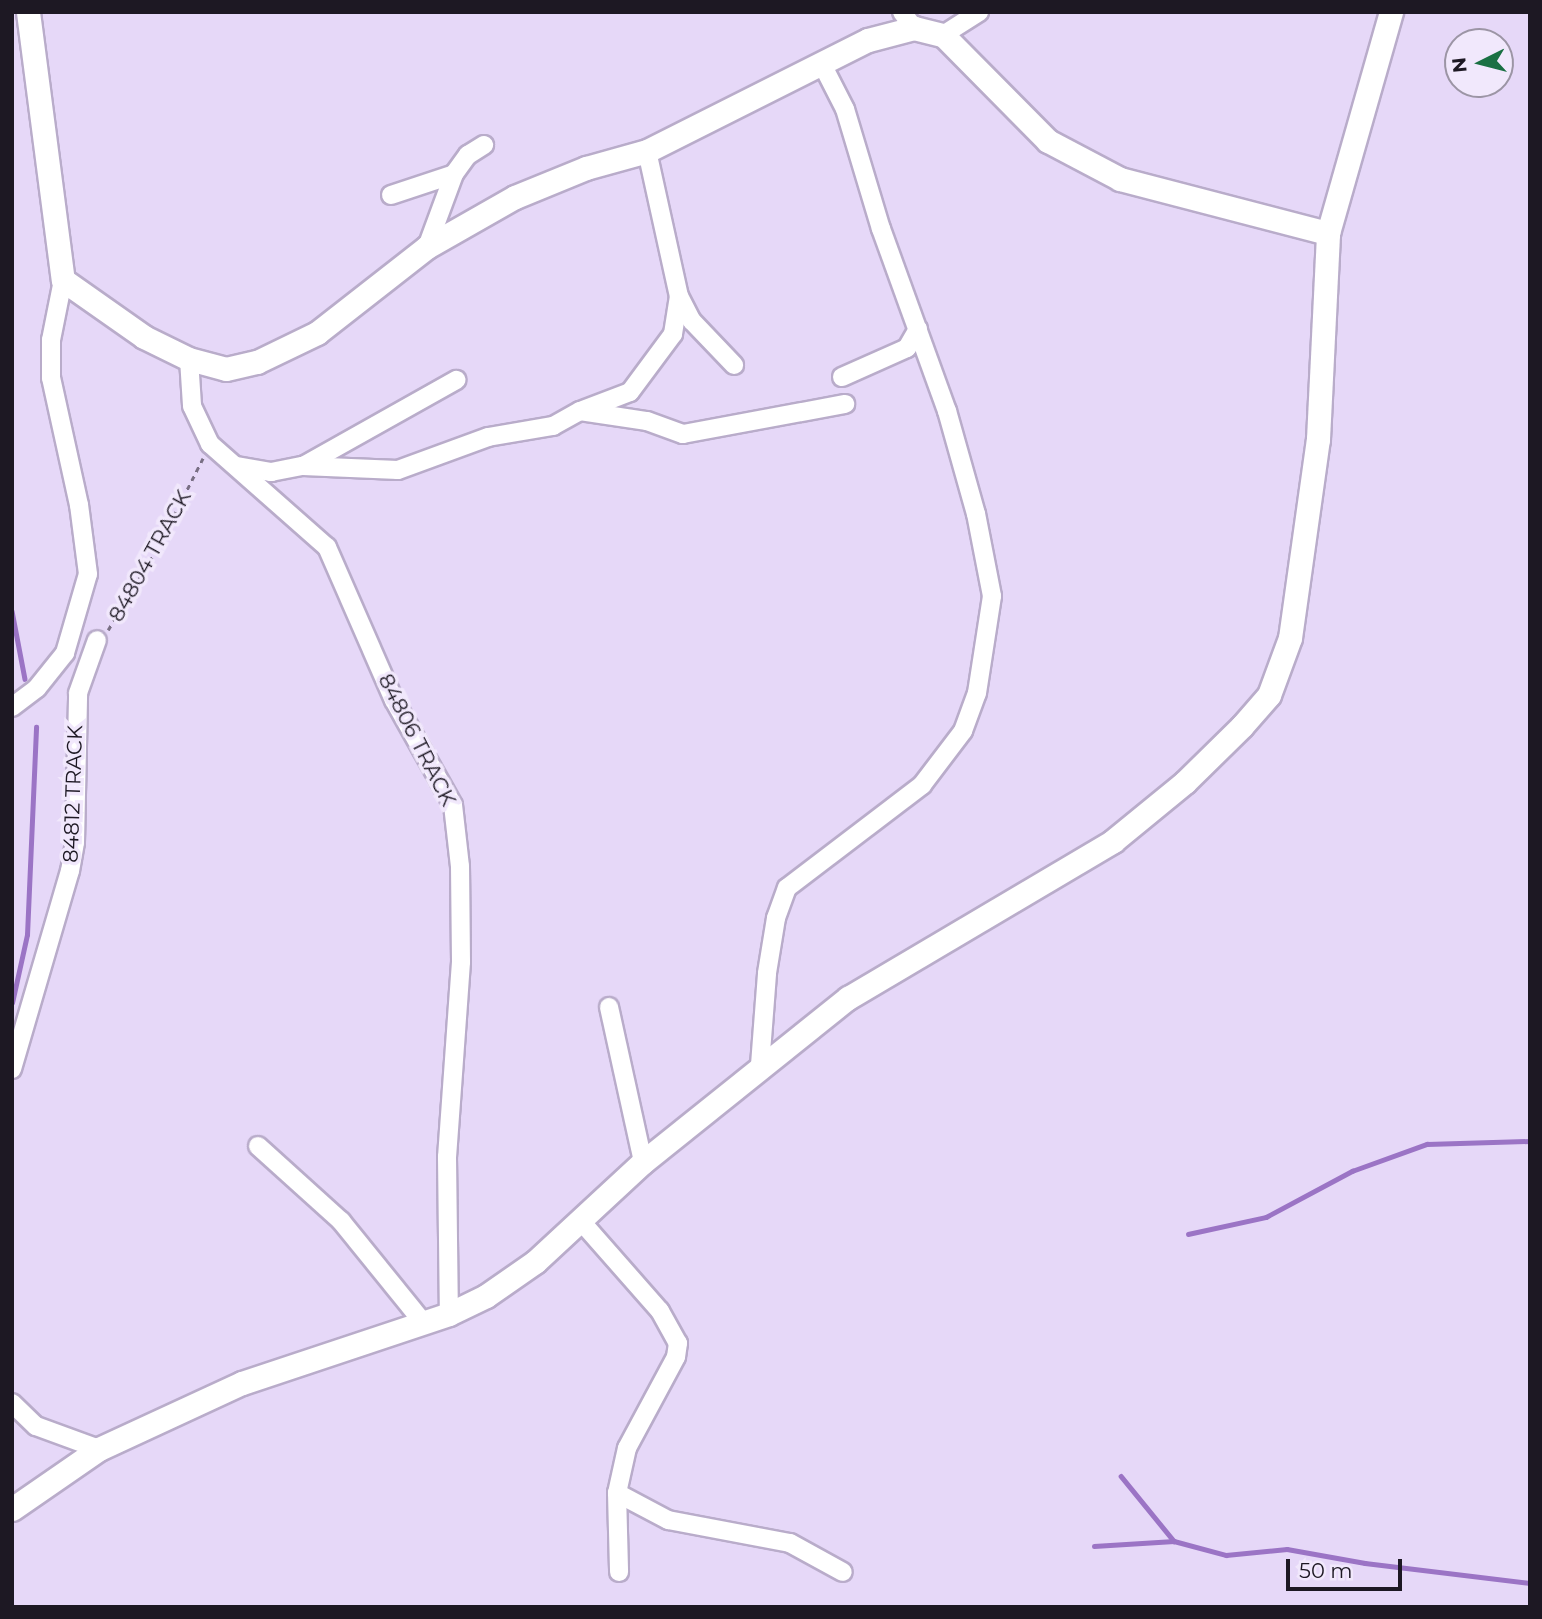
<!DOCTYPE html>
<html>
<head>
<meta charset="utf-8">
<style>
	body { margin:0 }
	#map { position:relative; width:1542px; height:1619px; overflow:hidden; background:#e6d8f8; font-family:Montserrat,sans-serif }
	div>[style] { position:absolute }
	.stream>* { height:4.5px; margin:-2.25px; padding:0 2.25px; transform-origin:2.25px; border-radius:2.25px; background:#9b74c5 }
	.path>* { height:2.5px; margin-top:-1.25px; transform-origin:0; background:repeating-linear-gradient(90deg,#796f84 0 5px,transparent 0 10px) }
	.roads { filter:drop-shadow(2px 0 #b9acca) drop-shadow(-2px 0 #b9acca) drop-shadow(0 2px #b9acca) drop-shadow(0 -2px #b9acca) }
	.minor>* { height:18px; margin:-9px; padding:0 9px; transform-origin:9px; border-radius:9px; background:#fff }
	.tertiary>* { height:23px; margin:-11.5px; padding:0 11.5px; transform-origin:11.5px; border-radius:11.5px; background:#fff }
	span { translate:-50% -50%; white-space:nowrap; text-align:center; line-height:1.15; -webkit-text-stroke:7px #f1e8fc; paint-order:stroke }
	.street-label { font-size:21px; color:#1d1823 }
	.frame { position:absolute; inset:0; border:14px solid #1d1823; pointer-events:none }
	.north { position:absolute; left:1444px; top:28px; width:70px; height:70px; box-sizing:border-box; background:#f1e8fc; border:2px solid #9c95a5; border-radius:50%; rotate:264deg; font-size:19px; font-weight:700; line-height:28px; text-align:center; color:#1d1823 }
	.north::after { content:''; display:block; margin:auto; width:24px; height:32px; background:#1a7043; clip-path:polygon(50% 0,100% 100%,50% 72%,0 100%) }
	.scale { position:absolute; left:1286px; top:1559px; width:116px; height:32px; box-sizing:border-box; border:4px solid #1d1823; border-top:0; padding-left:9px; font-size:21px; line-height:24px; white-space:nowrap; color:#1d1823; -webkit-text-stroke:5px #f1e8fc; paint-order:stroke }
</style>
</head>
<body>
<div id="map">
	<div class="stream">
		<div style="left:12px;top:611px;width:69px;rotate:79.2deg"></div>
		<div style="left:12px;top:1003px;width:70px;rotate:-77.6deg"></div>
		<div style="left:27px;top:935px;width:208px;rotate:-87.5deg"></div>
		<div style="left:1188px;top:1234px;width:80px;rotate:-12.3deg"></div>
		<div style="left:1266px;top:1217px;width:98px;rotate:-28.1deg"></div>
		<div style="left:1352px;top:1171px;width:80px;rotate:-19.8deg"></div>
		<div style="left:1427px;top:1144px;width:103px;rotate:-1.7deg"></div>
		<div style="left:1121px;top:1476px;width:84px;rotate:50.8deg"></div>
		<div style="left:1174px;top:1541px;width:54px;rotate:15.1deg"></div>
		<div style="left:1226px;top:1555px;width:61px;rotate:-5.6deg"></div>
		<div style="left:1287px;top:1549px;width:79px;rotate:10.2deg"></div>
		<div style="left:1365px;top:1563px;width:166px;rotate:6.9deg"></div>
		<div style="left:1094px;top:1546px;width:80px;rotate:-3.6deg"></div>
	</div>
	<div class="path">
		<div style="left:108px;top:630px;width:101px;rotate:-59.1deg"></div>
		<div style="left:160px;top:543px;width:95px;rotate:-63.2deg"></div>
	</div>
	<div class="roads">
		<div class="minor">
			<div style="left:902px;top:12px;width:20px;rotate:53deg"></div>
			<div style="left:943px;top:35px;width:43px;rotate:-32.6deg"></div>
			<div style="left:647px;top:151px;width:148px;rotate:77.6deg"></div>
			<div style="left:679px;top:296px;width:28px;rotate:63deg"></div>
			<div style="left:692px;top:321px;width:61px;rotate:46.3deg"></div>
			<div style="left:391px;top:195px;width:66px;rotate:-18.4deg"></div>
			<div style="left:427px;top:247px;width:78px;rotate:-69.7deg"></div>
			<div style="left:454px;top:174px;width:24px;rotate:-54deg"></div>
			<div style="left:468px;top:155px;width:19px;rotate:-32deg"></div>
			<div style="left:189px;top:359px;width:47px;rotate:86.3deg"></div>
			<div style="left:192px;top:406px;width:42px;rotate:64.7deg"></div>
			<div style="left:210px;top:444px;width:156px;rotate:41.4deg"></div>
			<div style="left:327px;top:547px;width:167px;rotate:66.4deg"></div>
			<div style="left:394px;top:700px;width:120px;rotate:60.7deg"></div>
			<div style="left:453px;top:805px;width:61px;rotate:83.5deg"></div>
			<div style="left:460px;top:866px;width:96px;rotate:89.4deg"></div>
			<div style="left:461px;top:962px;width:196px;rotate:94.1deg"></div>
			<div style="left:447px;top:1157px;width:157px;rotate:89.3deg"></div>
			<div style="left:842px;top:377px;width:71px;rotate:-24deg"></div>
			<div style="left:907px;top:348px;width:22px;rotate:-60deg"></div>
			<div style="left:583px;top:410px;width:50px;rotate:-21deg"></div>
			<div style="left:630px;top:392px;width:72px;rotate:-53.4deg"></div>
			<div style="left:673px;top:334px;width:38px;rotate:-81deg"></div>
			<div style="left:237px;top:466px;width:35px;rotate:10deg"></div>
			<div style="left:271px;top:472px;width:33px;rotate:-11deg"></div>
			<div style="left:303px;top:466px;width:176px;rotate:-29.3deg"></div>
			<div style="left:303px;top:466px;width:95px;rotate:2.4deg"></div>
			<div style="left:398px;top:470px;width:96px;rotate:-20.1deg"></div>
			<div style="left:488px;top:437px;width:66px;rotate:-9.6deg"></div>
			<div style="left:553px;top:426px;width:31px;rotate:-29deg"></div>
			<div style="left:580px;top:411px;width:68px;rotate:8.5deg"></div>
			<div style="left:647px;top:421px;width:38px;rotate:20deg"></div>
			<div style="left:683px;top:434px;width:165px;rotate:-10.5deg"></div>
			<div style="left:12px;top:707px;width:31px;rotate:-37deg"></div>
			<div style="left:37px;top:688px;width:45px;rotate:-51.3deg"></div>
			<div style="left:65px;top:653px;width:82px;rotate:-73.8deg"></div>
			<div style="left:88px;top:574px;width:70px;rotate:-97.4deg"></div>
			<div style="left:79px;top:505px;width:130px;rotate:-102.4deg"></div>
			<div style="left:51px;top:378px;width:38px;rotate:-90deg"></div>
			<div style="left:51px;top:340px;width:61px;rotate:-78.7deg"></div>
			<div style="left:609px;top:1007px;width:159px;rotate:77.6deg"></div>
			<div style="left:760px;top:1065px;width:92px;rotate:-85.6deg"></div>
			<div style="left:767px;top:973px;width:56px;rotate:-80.7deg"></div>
			<div style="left:776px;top:918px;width:32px;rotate:-70deg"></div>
			<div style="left:787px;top:888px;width:170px;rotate:-37.3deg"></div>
			<div style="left:922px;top:785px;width:68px;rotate:-52.8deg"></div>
			<div style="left:963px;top:731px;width:40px;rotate:-69.8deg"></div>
			<div style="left:977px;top:693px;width:98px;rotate:-81.2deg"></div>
			<div style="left:992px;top:596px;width:84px;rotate:-101deg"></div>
			<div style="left:976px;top:514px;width:107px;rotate:-105.7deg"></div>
			<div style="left:947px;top:411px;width:194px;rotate:-109.9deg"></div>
			<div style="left:881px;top:229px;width:125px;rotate:-106.7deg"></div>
			<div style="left:845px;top:109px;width:48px;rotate:-117.1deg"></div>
			<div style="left:12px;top:1069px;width:206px;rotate:-73.7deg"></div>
			<div style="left:70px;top:871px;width:29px;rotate:-80deg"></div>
			<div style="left:75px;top:842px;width:149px;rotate:-88.8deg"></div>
			<div style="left:78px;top:693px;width:56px;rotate:-70.3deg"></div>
			<div style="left:258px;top:1146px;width:112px;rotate:42.1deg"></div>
			<div style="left:341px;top:1221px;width:129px;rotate:51deg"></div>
			<div style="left:580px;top:1220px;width:121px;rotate:48.7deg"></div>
			<div style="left:660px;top:1311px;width:37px;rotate:61deg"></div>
			<div style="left:678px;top:1343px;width:14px;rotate:98deg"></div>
			<div style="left:676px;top:1357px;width:103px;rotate:118.3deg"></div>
			<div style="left:627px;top:1448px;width:46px;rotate:102.5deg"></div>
			<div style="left:617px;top:1493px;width:79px;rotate:88.5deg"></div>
			<div style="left:12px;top:1403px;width:33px;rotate:44deg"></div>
			<div style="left:36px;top:1426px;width:67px;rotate:20.1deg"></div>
			<div style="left:617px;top:1493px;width:58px;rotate:27.9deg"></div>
			<div style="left:668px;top:1520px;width:124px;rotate:10.7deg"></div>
			<div style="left:790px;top:1543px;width:60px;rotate:28.7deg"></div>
		</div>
		<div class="tertiary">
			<div style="left:28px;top:12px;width:270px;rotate:82.6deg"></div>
			<div style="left:63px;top:280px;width:99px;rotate:35.1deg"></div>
			<div style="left:144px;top:337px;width:50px;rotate:26.1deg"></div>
			<div style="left:189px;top:359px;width:38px;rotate:15deg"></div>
			<div style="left:226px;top:369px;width:32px;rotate:-13deg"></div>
			<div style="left:257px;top:362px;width:67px;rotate:-25.8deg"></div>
			<div style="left:317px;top:333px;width:140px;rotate:-38deg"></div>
			<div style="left:427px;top:247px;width:101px;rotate:-29.6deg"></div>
			<div style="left:515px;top:197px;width:77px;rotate:-22.2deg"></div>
			<div style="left:586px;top:168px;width:63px;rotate:-15.6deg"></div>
			<div style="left:647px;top:151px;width:247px;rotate:-26.7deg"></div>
			<div style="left:868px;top:40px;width:48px;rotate:-14.6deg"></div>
			<div style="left:914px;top:28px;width:30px;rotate:14deg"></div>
			<div style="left:943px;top:35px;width:149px;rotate:45.3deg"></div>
			<div style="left:1048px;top:141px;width:81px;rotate:27.8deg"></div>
			<div style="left:1120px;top:179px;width:215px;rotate:14.6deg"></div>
			<div style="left:12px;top:1509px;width:106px;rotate:-34.6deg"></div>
			<div style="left:99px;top:1449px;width:157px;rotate:-24.8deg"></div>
			<div style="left:242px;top:1383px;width:218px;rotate:-18.4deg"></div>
			<div style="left:449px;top:1314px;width:41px;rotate:-25.9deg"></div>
			<div style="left:486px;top:1296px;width:60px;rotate:-34.8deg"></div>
			<div style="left:535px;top:1262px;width:147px;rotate:-42.8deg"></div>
			<div style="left:643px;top:1162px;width:263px;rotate:-38.7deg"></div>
			<div style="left:848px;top:998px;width:308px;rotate:-30.6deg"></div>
			<div style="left:1113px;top:841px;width:93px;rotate:-39.3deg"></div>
			<div style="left:1185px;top:782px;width:80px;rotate:-44.5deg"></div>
			<div style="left:1242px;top:726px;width:41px;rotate:-48.9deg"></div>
			<div style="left:1269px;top:695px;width:61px;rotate:-69.8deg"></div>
			<div style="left:1290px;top:638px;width:201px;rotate:-82deg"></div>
			<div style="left:1318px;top:439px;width:206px;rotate:-87.2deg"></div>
			<div style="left:1328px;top:233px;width:230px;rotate:-74.1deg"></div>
		</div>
	</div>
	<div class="street-label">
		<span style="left:150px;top:556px;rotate:-61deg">84804 TRACK</span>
		<span style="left:417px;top:740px;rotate:63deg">84806 TRACK</span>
		<span style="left:73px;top:794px;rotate:-88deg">84812 TRACK</span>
	</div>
	<div class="frame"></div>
	<div class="north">N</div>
	<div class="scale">50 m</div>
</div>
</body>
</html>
